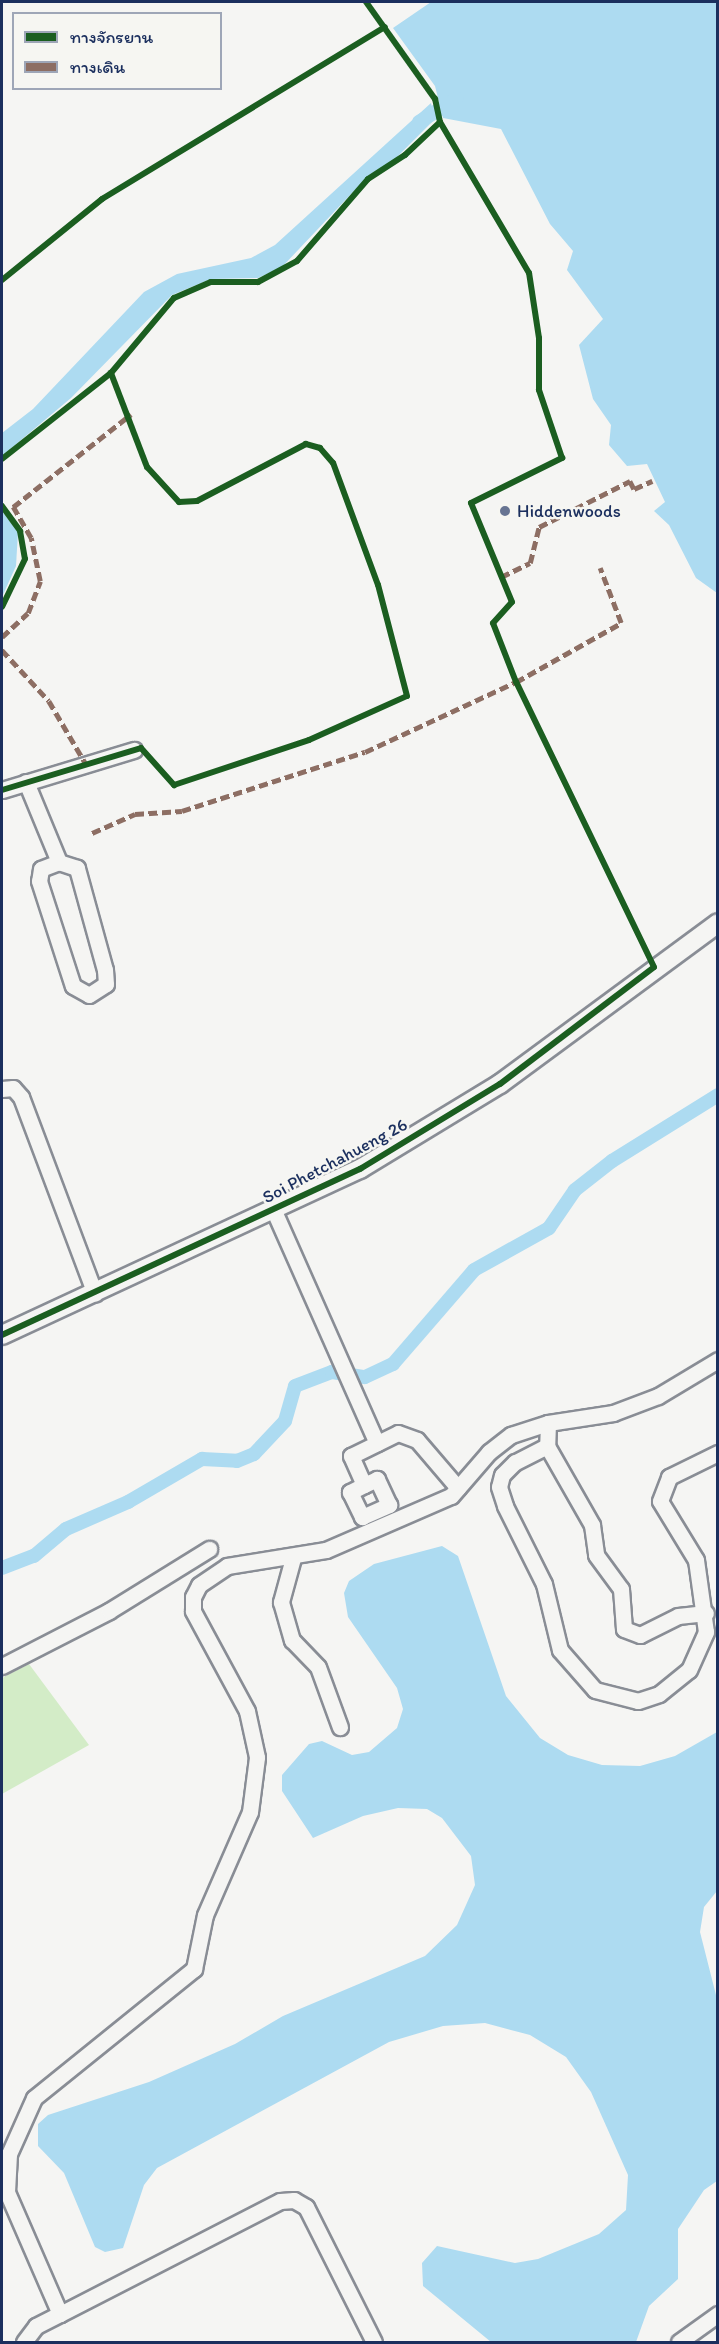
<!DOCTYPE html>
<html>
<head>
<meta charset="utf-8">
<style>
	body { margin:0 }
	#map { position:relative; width:719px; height:2344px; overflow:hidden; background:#f5f5f3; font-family:Itim,"Playpen Sans Thai",sans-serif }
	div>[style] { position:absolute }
	.green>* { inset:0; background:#d3ecc7 }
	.water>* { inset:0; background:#addbf1 }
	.canal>* { height:14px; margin:-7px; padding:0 7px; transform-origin:7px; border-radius:7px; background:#addbf1 }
	.roads { filter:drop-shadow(2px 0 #898d95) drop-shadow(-2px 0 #898d95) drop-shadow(0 2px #898d95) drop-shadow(0 -2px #898d95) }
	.minor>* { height:15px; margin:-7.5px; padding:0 7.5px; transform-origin:7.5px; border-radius:7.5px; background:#f5f5f3 }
	.tertiary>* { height:18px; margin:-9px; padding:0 9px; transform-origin:9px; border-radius:9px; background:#f5f5f3 }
	.quiet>* { height:4.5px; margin-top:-2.25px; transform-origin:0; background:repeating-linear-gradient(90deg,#8d6e63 0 9px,transparent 0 13.5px) }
	.cycleway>* { height:6px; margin:-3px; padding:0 3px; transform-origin:3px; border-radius:3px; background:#1b5e20 }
	.dots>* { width:16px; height:16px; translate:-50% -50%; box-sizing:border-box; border:3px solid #f6f6f2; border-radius:50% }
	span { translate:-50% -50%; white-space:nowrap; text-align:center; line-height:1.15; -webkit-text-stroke:5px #f6f6f2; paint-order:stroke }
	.poi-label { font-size:18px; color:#1b2f5e }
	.left { translate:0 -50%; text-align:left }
	.street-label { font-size:18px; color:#1b2f5e }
	.frame { position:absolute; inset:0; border:3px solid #1b2f5e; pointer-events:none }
	.legend { position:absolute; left:12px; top:12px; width:210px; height:78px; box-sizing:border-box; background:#f6f6f2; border:2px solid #9ea6b7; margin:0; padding:8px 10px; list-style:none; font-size:18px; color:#1b2f5e }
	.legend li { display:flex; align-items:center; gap:12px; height:30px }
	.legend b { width:30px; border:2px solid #9ea6b7 }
</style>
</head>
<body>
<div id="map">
	<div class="green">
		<div style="clip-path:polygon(29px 1664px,89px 1745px,2px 1794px,2px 1678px)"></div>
	</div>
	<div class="water">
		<div style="clip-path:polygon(431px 2px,717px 2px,717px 593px,696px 578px,669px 525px,654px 511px,665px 502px,647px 464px,627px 466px,609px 445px,611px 425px,593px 399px,579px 345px,603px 319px,567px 270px,573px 251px,550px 224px,501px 129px,443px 118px,435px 86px,393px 28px)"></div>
		<div style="clip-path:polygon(431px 103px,435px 119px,394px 160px,369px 175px,282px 267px,258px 278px,211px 279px,172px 295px,71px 398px,2px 456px,2px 433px,33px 409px,144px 292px,177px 274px,251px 258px,275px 245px)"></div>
		<div style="clip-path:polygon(2px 511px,18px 532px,16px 566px,2px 597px)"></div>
		<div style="clip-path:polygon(442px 1546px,458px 1556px,506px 1696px,540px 1738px,568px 1755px,602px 1765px,640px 1766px,675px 1756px,717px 1732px,717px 1891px,704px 1907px,700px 1932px,717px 1999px,717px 2181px,704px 2190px,678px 2229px,678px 2279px,649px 2306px,636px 2342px,491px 2342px,423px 2286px,422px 2263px,437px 2246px,515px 2263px,538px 2259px,599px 2234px,626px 2210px,628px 2175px,591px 2092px,566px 2057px,530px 2035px,485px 2023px,443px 2026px,389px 2042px,157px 2168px,144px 2185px,123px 2248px,105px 2252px,95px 2247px,64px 2173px,38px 2146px,38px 2124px,48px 2115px,149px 2082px,235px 2044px,283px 2016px,425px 1956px,457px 1925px,475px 1885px,471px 1856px,442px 1818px,427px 1809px,398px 1808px,363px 1816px,313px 1838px,282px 1791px,282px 1775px,309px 1744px,322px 1741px,352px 1755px,369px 1752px,397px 1728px,403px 1709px,397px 1688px,348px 1617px,344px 1593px,349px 1581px,374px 1564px)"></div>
	</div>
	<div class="canal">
		<div style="left:419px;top:122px;width:44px;rotate:-31.9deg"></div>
		<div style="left:2px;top:1568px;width:34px;rotate:-21deg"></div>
		<div style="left:34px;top:1556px;width:42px;rotate:-40.2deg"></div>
		<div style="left:66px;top:1529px;width:68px;rotate:-23.5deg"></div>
		<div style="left:128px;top:1502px;width:86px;rotate:-30.2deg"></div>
		<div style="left:202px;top:1459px;width:35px;rotate:3deg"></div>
		<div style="left:237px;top:1461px;width:18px;rotate:-22deg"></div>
		<div style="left:254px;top:1454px;width:45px;rotate:-46.8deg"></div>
		<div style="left:285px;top:1421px;width:36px;rotate:-74deg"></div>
		<div style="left:295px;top:1386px;width:40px;rotate:-21deg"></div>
		<div style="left:332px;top:1372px;width:33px;rotate:9deg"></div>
		<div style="left:365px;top:1377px;width:31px;rotate:-25deg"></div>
		<div style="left:393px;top:1364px;width:124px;rotate:-49.2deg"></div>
		<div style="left:474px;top:1270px;width:86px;rotate:-29.2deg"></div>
		<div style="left:549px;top:1228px;width:46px;rotate:-55.6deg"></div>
		<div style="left:575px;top:1190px;width:47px;rotate:-38.1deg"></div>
		<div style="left:612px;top:1161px;width:125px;rotate:-31.9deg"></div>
	</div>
	<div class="roads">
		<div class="minor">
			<div style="left:26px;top:782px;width:87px;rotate:67.6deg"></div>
			<div style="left:59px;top:862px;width:19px;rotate:159deg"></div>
			<div style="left:41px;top:869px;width:12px;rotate:99deg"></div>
			<div style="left:39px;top:881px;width:110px;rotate:72.1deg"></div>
			<div style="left:73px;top:986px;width:18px;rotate:29deg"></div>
			<div style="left:89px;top:995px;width:20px;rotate:-33deg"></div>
			<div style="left:106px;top:984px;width:14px;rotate:-94deg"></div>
			<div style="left:105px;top:970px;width:106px;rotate:-105.4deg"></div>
			<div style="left:77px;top:868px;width:19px;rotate:-162deg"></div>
			<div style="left:2px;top:790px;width:138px;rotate:-16.9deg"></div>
			<div style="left:2px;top:1089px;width:11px;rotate:-5deg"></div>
			<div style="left:13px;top:1088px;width:12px;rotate:48deg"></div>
			<div style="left:21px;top:1097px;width:210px;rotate:69.4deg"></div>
			<div style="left:274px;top:1211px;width:254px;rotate:66.1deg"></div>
			<div style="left:548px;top:1423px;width:23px;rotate:92deg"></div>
			<div style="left:547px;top:1446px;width:91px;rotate:60.3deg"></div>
			<div style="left:592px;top:1525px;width:30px;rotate:82deg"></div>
			<div style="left:596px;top:1555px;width:42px;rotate:53.7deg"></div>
			<div style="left:621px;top:1589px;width:40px;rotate:85.7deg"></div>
			<div style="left:624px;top:1629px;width:17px;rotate:21deg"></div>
			<div style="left:640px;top:1635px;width:42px;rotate:-26.6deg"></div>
			<div style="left:678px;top:1616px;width:28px;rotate:-6deg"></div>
			<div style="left:547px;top:1446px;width:36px;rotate:153deg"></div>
			<div style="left:515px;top:1462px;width:18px;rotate:135deg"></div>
			<div style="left:502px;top:1475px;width:12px;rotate:104deg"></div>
			<div style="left:499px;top:1487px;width:20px;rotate:72deg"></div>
			<div style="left:505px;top:1506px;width:87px;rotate:63.4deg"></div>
			<div style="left:544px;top:1584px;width:68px;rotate:76.4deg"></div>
			<div style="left:560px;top:1650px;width:53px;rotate:48.8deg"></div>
			<div style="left:595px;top:1690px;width:44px;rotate:14.3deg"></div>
			<div style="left:638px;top:1701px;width:22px;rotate:-18deg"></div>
			<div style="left:659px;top:1694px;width:38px;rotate:-39deg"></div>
			<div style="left:689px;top:1670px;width:42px;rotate:-65.9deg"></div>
			<div style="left:706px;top:1632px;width:73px;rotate:-97.9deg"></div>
			<div style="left:696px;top:1560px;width:69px;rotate:-121.4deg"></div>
			<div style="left:660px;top:1501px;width:26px;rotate:-69deg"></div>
			<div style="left:669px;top:1477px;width:55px;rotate:-26.1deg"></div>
			<div style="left:364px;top:1485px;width:16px;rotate:153deg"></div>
			<div style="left:350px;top:1492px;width:28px;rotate:64deg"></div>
			<div style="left:362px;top:1517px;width:30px;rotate:-24deg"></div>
			<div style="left:389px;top:1505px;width:29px;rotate:-115deg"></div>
			<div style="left:377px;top:1479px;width:14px;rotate:155deg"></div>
			<div style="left:364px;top:1485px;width:32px;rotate:-114deg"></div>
			<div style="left:351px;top:1456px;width:52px;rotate:-26.1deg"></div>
			<div style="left:398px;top:1433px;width:20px;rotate:20deg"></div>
			<div style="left:417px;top:1440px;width:63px;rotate:49.5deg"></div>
			<div style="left:293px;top:1558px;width:46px;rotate:105.3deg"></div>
			<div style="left:281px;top:1602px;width:40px;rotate:74deg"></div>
			<div style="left:292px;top:1640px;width:37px;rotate:46deg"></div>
			<div style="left:318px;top:1667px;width:64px;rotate:69.9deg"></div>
			<div style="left:2px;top:1666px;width:120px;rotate:-27.2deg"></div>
			<div style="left:109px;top:1611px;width:118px;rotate:-31.8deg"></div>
			<div style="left:24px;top:2342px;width:20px;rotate:-53deg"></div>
			<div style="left:36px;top:2326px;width:27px;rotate:-27deg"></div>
			<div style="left:374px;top:2342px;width:151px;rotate:-116.7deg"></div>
			<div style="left:306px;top:2207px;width:14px;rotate:-150deg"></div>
			<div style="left:294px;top:2200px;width:14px;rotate:176deg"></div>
			<div style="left:280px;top:2201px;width:247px;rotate:152.8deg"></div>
			<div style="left:60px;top:2314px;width:133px;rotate:-113.5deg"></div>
			<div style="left:7px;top:2192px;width:38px;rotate:-87deg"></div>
			<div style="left:9px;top:2154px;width:61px;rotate:-65.9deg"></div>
			<div style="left:34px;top:2098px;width:206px;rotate:-38.9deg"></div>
			<div style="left:194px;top:1969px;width:55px;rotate:-78.5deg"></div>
			<div style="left:205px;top:1915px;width:112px;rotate:-66.4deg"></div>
			<div style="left:250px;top:1812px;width:55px;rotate:-82.7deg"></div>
			<div style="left:257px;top:1757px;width:47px;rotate:-102.3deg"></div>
			<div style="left:247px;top:1711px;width:114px;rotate:-118.4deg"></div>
			<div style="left:193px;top:1611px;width:14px;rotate:-90deg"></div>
			<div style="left:193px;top:1597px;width:13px;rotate:-63deg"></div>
			<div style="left:199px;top:1585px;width:34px;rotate:-34deg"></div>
			<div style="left:227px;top:1566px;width:100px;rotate:-9.2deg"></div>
			<div style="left:326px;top:1550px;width:136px;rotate:-23.4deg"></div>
			<div style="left:451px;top:1496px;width:58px;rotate:-49.2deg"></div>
			<div style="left:489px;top:1452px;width:28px;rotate:-38deg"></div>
			<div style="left:511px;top:1435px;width:39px;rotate:-18deg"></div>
			<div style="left:548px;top:1423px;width:66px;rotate:-8.7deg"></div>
			<div style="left:613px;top:1413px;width:48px;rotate:-20.7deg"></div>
			<div style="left:658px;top:1396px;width:70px;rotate:-31deg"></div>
			<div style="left:679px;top:2342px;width:48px;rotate:-35.7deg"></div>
		</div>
		<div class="tertiary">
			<div style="left:2px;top:1335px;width:395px;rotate:-24.9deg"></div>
			<div style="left:360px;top:1169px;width:164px;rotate:-31.3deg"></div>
			<div style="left:500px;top:1084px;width:271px;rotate:-36.4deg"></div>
		</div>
	</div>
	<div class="quiet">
		<div style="left:501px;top:577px;width:32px;rotate:-26deg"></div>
		<div style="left:530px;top:563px;width:37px;rotate:-76deg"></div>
		<div style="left:539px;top:527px;width:102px;rotate:-26.8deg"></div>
		<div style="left:630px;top:481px;width:9px;rotate:63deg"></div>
		<div style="left:634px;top:489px;width:20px;rotate:-24deg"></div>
		<div style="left:2px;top:637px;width:35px;rotate:-43deg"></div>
		<div style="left:28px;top:613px;width:34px;rotate:-69deg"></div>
		<div style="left:40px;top:581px;width:44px;rotate:-101.8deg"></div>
		<div style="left:31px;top:538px;width:36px;rotate:-120deg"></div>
		<div style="left:13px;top:507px;width:150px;rotate:-38.2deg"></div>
		<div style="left:2px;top:650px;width:69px;rotate:47.3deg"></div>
		<div style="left:49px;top:701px;width:73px;rotate:59.6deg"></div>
		<div style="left:92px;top:833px;width:47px;rotate:-23.8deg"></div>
		<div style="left:135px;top:814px;width:47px;rotate:-3.7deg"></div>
		<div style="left:182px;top:811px;width:192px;rotate:-17.9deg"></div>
		<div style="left:365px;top:752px;width:166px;rotate:-24.9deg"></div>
		<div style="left:516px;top:682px;width:120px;rotate:-29.3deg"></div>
		<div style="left:621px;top:623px;width:59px;rotate:-110.9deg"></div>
	</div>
	<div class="cycleway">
		<div style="left:2px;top:280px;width:129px;rotate:-39deg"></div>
		<div style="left:102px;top:199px;width:331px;rotate:-31.3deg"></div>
		<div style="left:2px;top:459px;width:139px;rotate:-38.3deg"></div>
		<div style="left:111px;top:373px;width:98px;rotate:-50deg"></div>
		<div style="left:174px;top:298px;width:40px;rotate:-23.4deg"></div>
		<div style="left:211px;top:282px;width:47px"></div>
		<div style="left:258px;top:282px;width:44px;rotate:-28.3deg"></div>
		<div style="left:297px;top:261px;width:108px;rotate:-49.1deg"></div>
		<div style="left:368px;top:179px;width:44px;rotate:-33deg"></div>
		<div style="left:405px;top:155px;width:48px;rotate:-43.3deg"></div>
		<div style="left:2px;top:506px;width:31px;rotate:54deg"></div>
		<div style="left:20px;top:531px;width:28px;rotate:80deg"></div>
		<div style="left:25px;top:559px;width:53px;rotate:115.6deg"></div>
		<div style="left:2px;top:790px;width:145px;rotate:-16.8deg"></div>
		<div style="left:141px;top:748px;width:50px;rotate:48.3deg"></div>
		<div style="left:174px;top:785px;width:142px;rotate:-18.4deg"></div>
		<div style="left:309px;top:740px;width:107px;rotate:-24.2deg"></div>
		<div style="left:407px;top:696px;width:115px;rotate:-104.6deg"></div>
		<div style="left:378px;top:585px;width:130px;rotate:-110.2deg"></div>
		<div style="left:333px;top:463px;width:20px;rotate:-131deg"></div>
		<div style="left:320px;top:448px;width:15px;rotate:-164deg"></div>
		<div style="left:306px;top:444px;width:123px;rotate:152.4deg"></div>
		<div style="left:197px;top:501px;width:18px;rotate:177deg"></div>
		<div style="left:179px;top:502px;width:47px;rotate:-132.4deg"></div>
		<div style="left:147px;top:467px;width:101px;rotate:-111deg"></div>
		<div style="left:2px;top:1335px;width:395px;rotate:-24.9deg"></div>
		<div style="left:360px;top:1169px;width:164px;rotate:-31.3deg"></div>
		<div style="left:500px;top:1084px;width:193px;rotate:-37.2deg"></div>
		<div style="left:654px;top:967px;width:317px;rotate:-115.8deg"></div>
		<div style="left:516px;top:682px;width:63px;rotate:-111.3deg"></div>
		<div style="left:493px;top:623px;width:28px;rotate:-48deg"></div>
		<div style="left:512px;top:602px;width:107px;rotate:-112.5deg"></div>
		<div style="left:471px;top:503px;width:102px;rotate:-26.3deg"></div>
		<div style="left:562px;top:458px;width:72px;rotate:-108.7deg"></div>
		<div style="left:539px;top:390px;width:52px;rotate:-90deg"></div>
		<div style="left:539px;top:338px;width:66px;rotate:-98.7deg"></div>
		<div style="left:529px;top:273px;width:175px;rotate:-120.5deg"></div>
		<div style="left:440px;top:122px;width:24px;rotate:-102deg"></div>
		<div style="left:435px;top:99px;width:119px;rotate:-125.4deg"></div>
	</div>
	<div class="dots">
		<div style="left:505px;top:511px;background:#677492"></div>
	</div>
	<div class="poi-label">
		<span class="left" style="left:517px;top:511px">Hiddenwoods</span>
	</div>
	<div class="street-label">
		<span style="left:335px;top:1161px;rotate:-28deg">Soi Phetchahueng 26</span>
	</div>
	<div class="frame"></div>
	<ul class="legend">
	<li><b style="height:8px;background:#1b5e20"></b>ทางจักรยาน</li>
	<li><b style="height:8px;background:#8d6e63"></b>ทางเดิน</li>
	</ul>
</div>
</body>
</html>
